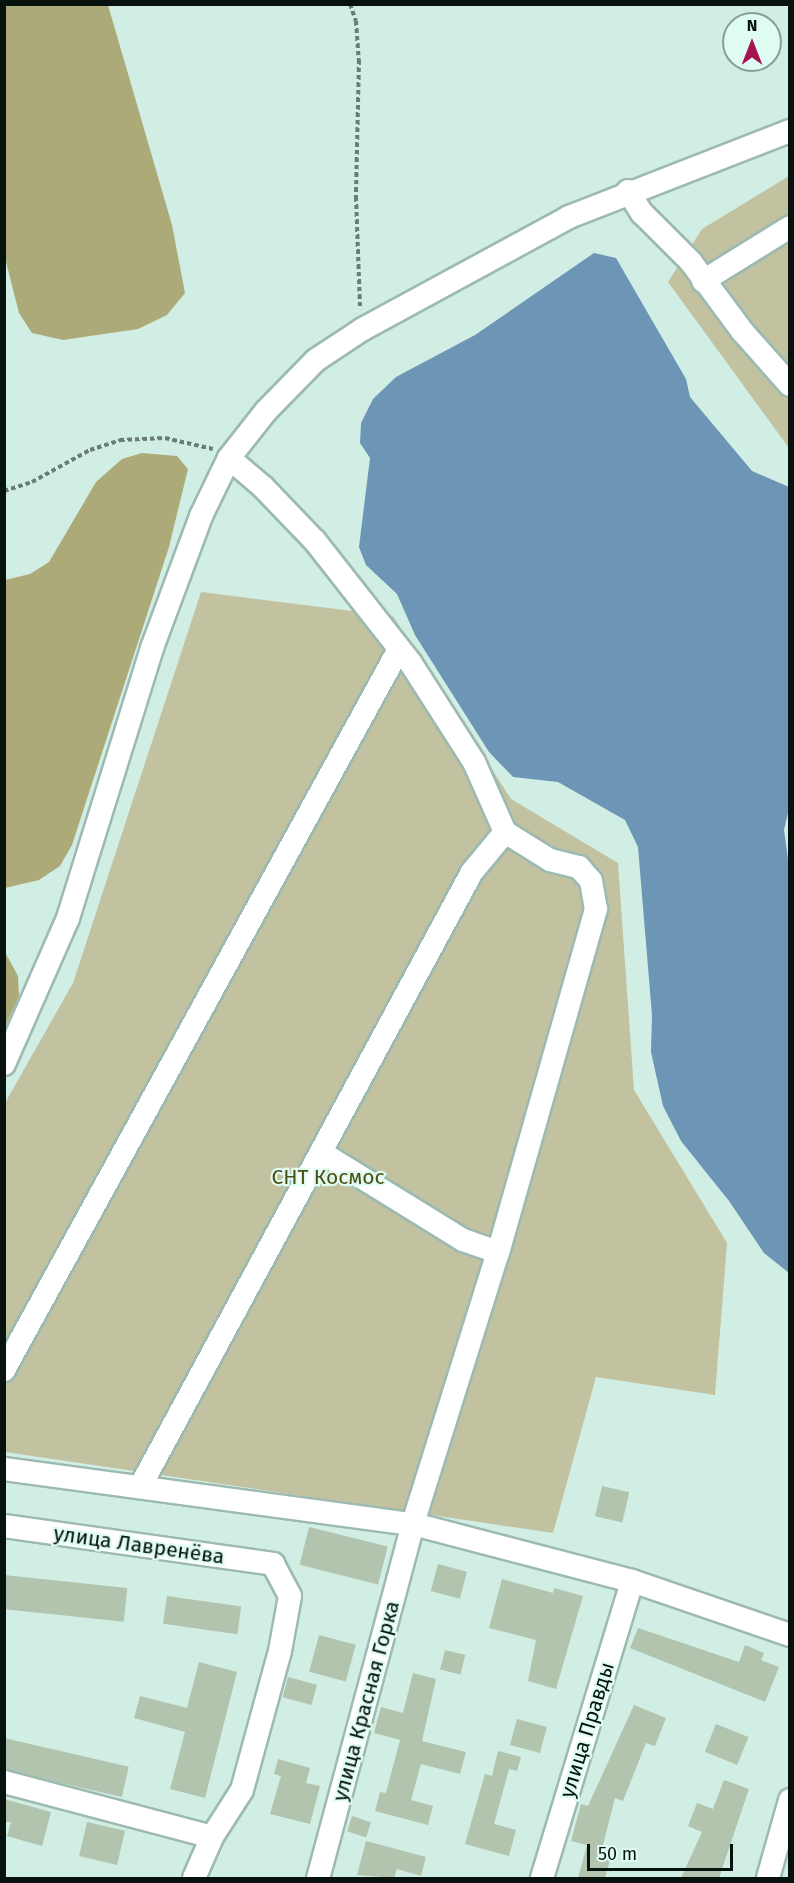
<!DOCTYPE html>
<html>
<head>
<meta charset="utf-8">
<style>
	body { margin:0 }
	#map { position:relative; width:794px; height:1883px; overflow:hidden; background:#d1eee5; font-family:"Fira Sans",sans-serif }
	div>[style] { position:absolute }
	.green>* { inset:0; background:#c2c2a1 }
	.forest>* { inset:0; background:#acaa79 }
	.water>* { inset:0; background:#6c95b6 }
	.building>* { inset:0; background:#b2c3ae; transform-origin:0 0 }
	.path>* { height:4px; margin-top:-2px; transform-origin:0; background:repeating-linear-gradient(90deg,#697c76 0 4.5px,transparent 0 7.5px) }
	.roads { filter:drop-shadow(2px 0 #9dbab1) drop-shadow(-2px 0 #9dbab1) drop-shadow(0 2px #9dbab1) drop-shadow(0 -2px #9dbab1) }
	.street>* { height:22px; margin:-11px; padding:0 11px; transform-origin:11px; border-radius:11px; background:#fff }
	span { translate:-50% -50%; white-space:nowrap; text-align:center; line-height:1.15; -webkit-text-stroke:4.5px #defcf2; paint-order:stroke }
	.park-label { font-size:21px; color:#504d12 }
	.street-label { font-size:21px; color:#07110e }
	.frame { position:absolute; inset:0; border:6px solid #07110e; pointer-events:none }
	.north { position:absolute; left:722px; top:12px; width:60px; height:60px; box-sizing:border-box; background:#defcf2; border:2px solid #889e97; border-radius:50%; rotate:0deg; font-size:16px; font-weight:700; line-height:24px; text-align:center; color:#07110e }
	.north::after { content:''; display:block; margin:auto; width:21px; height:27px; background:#a61350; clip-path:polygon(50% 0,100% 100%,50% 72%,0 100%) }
	.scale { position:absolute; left:587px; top:1844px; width:146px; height:27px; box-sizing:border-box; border:3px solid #07110e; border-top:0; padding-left:8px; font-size:18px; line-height:21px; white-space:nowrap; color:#07110e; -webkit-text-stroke:4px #defcf2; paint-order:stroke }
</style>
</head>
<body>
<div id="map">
	<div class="green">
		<div style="clip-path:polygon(789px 176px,789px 448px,668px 282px,702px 229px)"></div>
		<div style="clip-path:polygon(201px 592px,393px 616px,511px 799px,618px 863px,634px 1090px,727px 1243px,715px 1395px,596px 1377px,553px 1533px,5px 1452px,5px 1103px,73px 983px)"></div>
	</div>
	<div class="forest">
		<div style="clip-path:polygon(4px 5px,108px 5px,172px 225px,185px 293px,167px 315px,138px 329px,63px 340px,32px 333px,19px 313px,4px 254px)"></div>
		<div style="clip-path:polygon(142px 453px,177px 456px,188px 469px,169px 547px,72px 845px,60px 866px,39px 880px,5px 888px,5px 580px,30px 574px,49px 562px,96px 482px,122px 459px)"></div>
		<div style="clip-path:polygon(5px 952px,18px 976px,19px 996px,5px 1027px)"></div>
	</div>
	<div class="water">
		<div style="clip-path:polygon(594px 253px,616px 258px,686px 379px,690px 397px,752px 471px,789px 487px,790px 804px,784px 830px,790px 873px,789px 1273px,764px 1253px,729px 1201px,681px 1141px,663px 1106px,651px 1052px,652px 1015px,638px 847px,625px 820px,558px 782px,513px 777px,489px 752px,415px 635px,397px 594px,366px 565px,359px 547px,370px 458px,360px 443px,361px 423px,373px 399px,396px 377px,475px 335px)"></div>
	</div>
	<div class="building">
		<div style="left:602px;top:1486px;width:28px;height:31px;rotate:13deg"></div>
		<div style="left:309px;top:1527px;width:81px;height:39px;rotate:14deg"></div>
		<div style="left:438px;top:1564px;width:30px;height:28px;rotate:15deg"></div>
		<div style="left:4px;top:1575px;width:124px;height:34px;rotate:6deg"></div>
		<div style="clip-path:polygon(502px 1579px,553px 1593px,554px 1588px,583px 1596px,556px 1689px,528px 1681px,536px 1640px,489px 1628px)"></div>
		<div style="left:167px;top:1596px;width:75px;height:28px;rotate:8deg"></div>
		<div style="clip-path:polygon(638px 1628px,739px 1662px,745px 1645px,764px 1653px,761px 1660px,779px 1667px,765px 1702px,630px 1648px)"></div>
		<div style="left:319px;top:1635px;width:38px;height:38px;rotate:15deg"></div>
		<div style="left:445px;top:1650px;width:21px;height:20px;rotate:14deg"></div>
		<div style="clip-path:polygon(199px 1662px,237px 1672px,205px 1798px,170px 1789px,185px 1732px,134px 1718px,140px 1696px,187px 1708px)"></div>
		<div style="clip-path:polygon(413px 1673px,436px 1679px,422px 1741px,466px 1752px,460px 1774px,421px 1764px,411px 1800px,433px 1806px,428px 1825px,375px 1811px,380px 1792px,386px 1793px,400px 1740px,374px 1733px,381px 1707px,403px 1713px)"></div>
		<div style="left:288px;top:1677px;width:30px;height:21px;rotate:15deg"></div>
		<div style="clip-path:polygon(634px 1705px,666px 1718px,655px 1746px,646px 1743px,623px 1801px,615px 1798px,600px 1857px,610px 1860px,605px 1878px,578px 1878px,587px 1845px,571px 1841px,581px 1804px,588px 1806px)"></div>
		<div style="left:517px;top:1719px;width:31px;height:27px;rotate:15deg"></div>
		<div style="left:716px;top:1724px;width:35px;height:30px;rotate:22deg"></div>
		<div style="left:4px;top:1738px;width:128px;height:31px;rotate:13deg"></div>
		<div style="clip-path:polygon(498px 1751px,521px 1757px,517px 1771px,509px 1769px,494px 1824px,516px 1830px,509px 1856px,465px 1844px,485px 1774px,492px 1776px)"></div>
		<div style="clip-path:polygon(278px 1759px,310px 1768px,306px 1783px,320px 1786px,310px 1824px,270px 1814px,281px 1776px,274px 1774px)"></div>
		<div style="clip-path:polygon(724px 1780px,749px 1789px,719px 1878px,681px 1878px,702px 1832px,688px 1826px,697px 1803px,713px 1809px)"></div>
		<div style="clip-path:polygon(4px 1799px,51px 1812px,42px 1846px,7px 1836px,11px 1822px,4px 1822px)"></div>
		<div style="left:352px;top:1816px;width:20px;height:16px;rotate:18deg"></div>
		<div style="left:87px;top:1822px;width:39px;height:35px;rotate:13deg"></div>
		<div style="clip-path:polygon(366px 1841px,426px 1857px,421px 1876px,397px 1869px,394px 1878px,357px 1875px)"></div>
	</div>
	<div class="path">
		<div style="left:350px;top:4px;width:18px;rotate:71deg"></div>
		<div style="left:356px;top:21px;width:39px;rotate:86deg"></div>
		<div style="left:359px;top:60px;width:137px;rotate:91.3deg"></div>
		<div style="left:356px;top:197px;width:111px;rotate:87.9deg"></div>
		<div style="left:4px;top:491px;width:29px;rotate:-18deg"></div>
		<div style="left:32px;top:482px;width:66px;rotate:-28.9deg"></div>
		<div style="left:90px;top:450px;width:32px;rotate:-18deg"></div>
		<div style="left:120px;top:440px;width:45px;rotate:-2.5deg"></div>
		<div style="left:165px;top:438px;width:49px;rotate:12.9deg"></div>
	</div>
	<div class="roads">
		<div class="street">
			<div style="left:628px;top:191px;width:26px;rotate:58deg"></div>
			<div style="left:642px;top:213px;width:69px;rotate:45deg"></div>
			<div style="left:691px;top:262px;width:86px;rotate:53.5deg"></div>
			<div style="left:742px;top:331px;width:72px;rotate:48.4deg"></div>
			<div style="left:703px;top:281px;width:102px;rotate:-31.8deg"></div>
			<div style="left:229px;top:458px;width:45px;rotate:40.5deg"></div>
			<div style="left:263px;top:487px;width:75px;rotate:46.1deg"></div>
			<div style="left:315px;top:541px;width:154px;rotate:51.9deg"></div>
			<div style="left:410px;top:662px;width:119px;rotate:57.4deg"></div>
			<div style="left:474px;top:762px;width:77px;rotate:66.1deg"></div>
			<div style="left:505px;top:832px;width:53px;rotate:31.9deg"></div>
			<div style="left:550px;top:860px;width:30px;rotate:14deg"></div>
			<div style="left:579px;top:867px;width:18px;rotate:49deg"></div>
			<div style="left:591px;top:881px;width:28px;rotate:80deg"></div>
			<div style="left:596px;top:909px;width:357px;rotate:105.9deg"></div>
			<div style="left:498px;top:1252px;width:285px;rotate:107.4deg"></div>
			<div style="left:413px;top:1524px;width:367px;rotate:105deg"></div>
			<div style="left:4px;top:1064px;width:159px;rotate:-66.3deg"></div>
			<div style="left:68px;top:918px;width:283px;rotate:-72.7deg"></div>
			<div style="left:152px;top:648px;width:141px;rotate:-69.6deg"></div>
			<div style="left:201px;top:516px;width:64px;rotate:-64.2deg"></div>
			<div style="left:229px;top:458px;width:60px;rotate:-51.8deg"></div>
			<div style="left:266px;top:411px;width:71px;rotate:-45.6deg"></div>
			<div style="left:316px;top:360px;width:56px;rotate:-33.4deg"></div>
			<div style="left:363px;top:329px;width:234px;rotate:-28.5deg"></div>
			<div style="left:569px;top:217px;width:237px;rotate:-21.3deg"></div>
			<div style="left:322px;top:1153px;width:166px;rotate:31.7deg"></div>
			<div style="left:463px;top:1240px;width:37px;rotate:19deg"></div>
			<div style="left:4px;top:1370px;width:822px;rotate:-61.28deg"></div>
			<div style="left:4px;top:1469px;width:413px;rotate:7.7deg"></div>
			<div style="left:413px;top:1524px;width:226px;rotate:14.6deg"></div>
			<div style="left:632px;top:1581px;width:167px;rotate:18.9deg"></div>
			<div style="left:140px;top:1487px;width:699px;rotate:-61.64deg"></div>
			<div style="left:472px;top:872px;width:52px;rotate:-50.5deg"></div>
			<div style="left:4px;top:1526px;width:272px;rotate:8deg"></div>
			<div style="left:273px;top:1564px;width:36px;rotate:62deg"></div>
			<div style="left:290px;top:1596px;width:56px;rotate:100.3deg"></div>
			<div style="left:280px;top:1651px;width:144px;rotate:105.3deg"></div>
			<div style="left:242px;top:1790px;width:56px;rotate:122.6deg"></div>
			<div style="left:212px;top:1837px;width:45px;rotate:113.7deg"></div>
			<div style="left:4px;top:1782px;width:215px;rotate:14.8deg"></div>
			<div style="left:542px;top:1878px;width:310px;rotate:-73.1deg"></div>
			<div style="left:768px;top:1878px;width:81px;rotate:-74.2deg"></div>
		</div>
	</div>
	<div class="park-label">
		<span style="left:328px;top:1177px">СНТ Космос</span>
	</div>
	<div class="street-label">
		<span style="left:139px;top:1545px;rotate:8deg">улица Лавренёва</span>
		<span style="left:366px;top:1701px;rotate:-75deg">улица Красная Горка</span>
		<span style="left:587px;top:1730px;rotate:-73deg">улица Правды</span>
	</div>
	<div class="frame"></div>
	<div class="north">N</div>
	<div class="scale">50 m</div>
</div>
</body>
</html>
